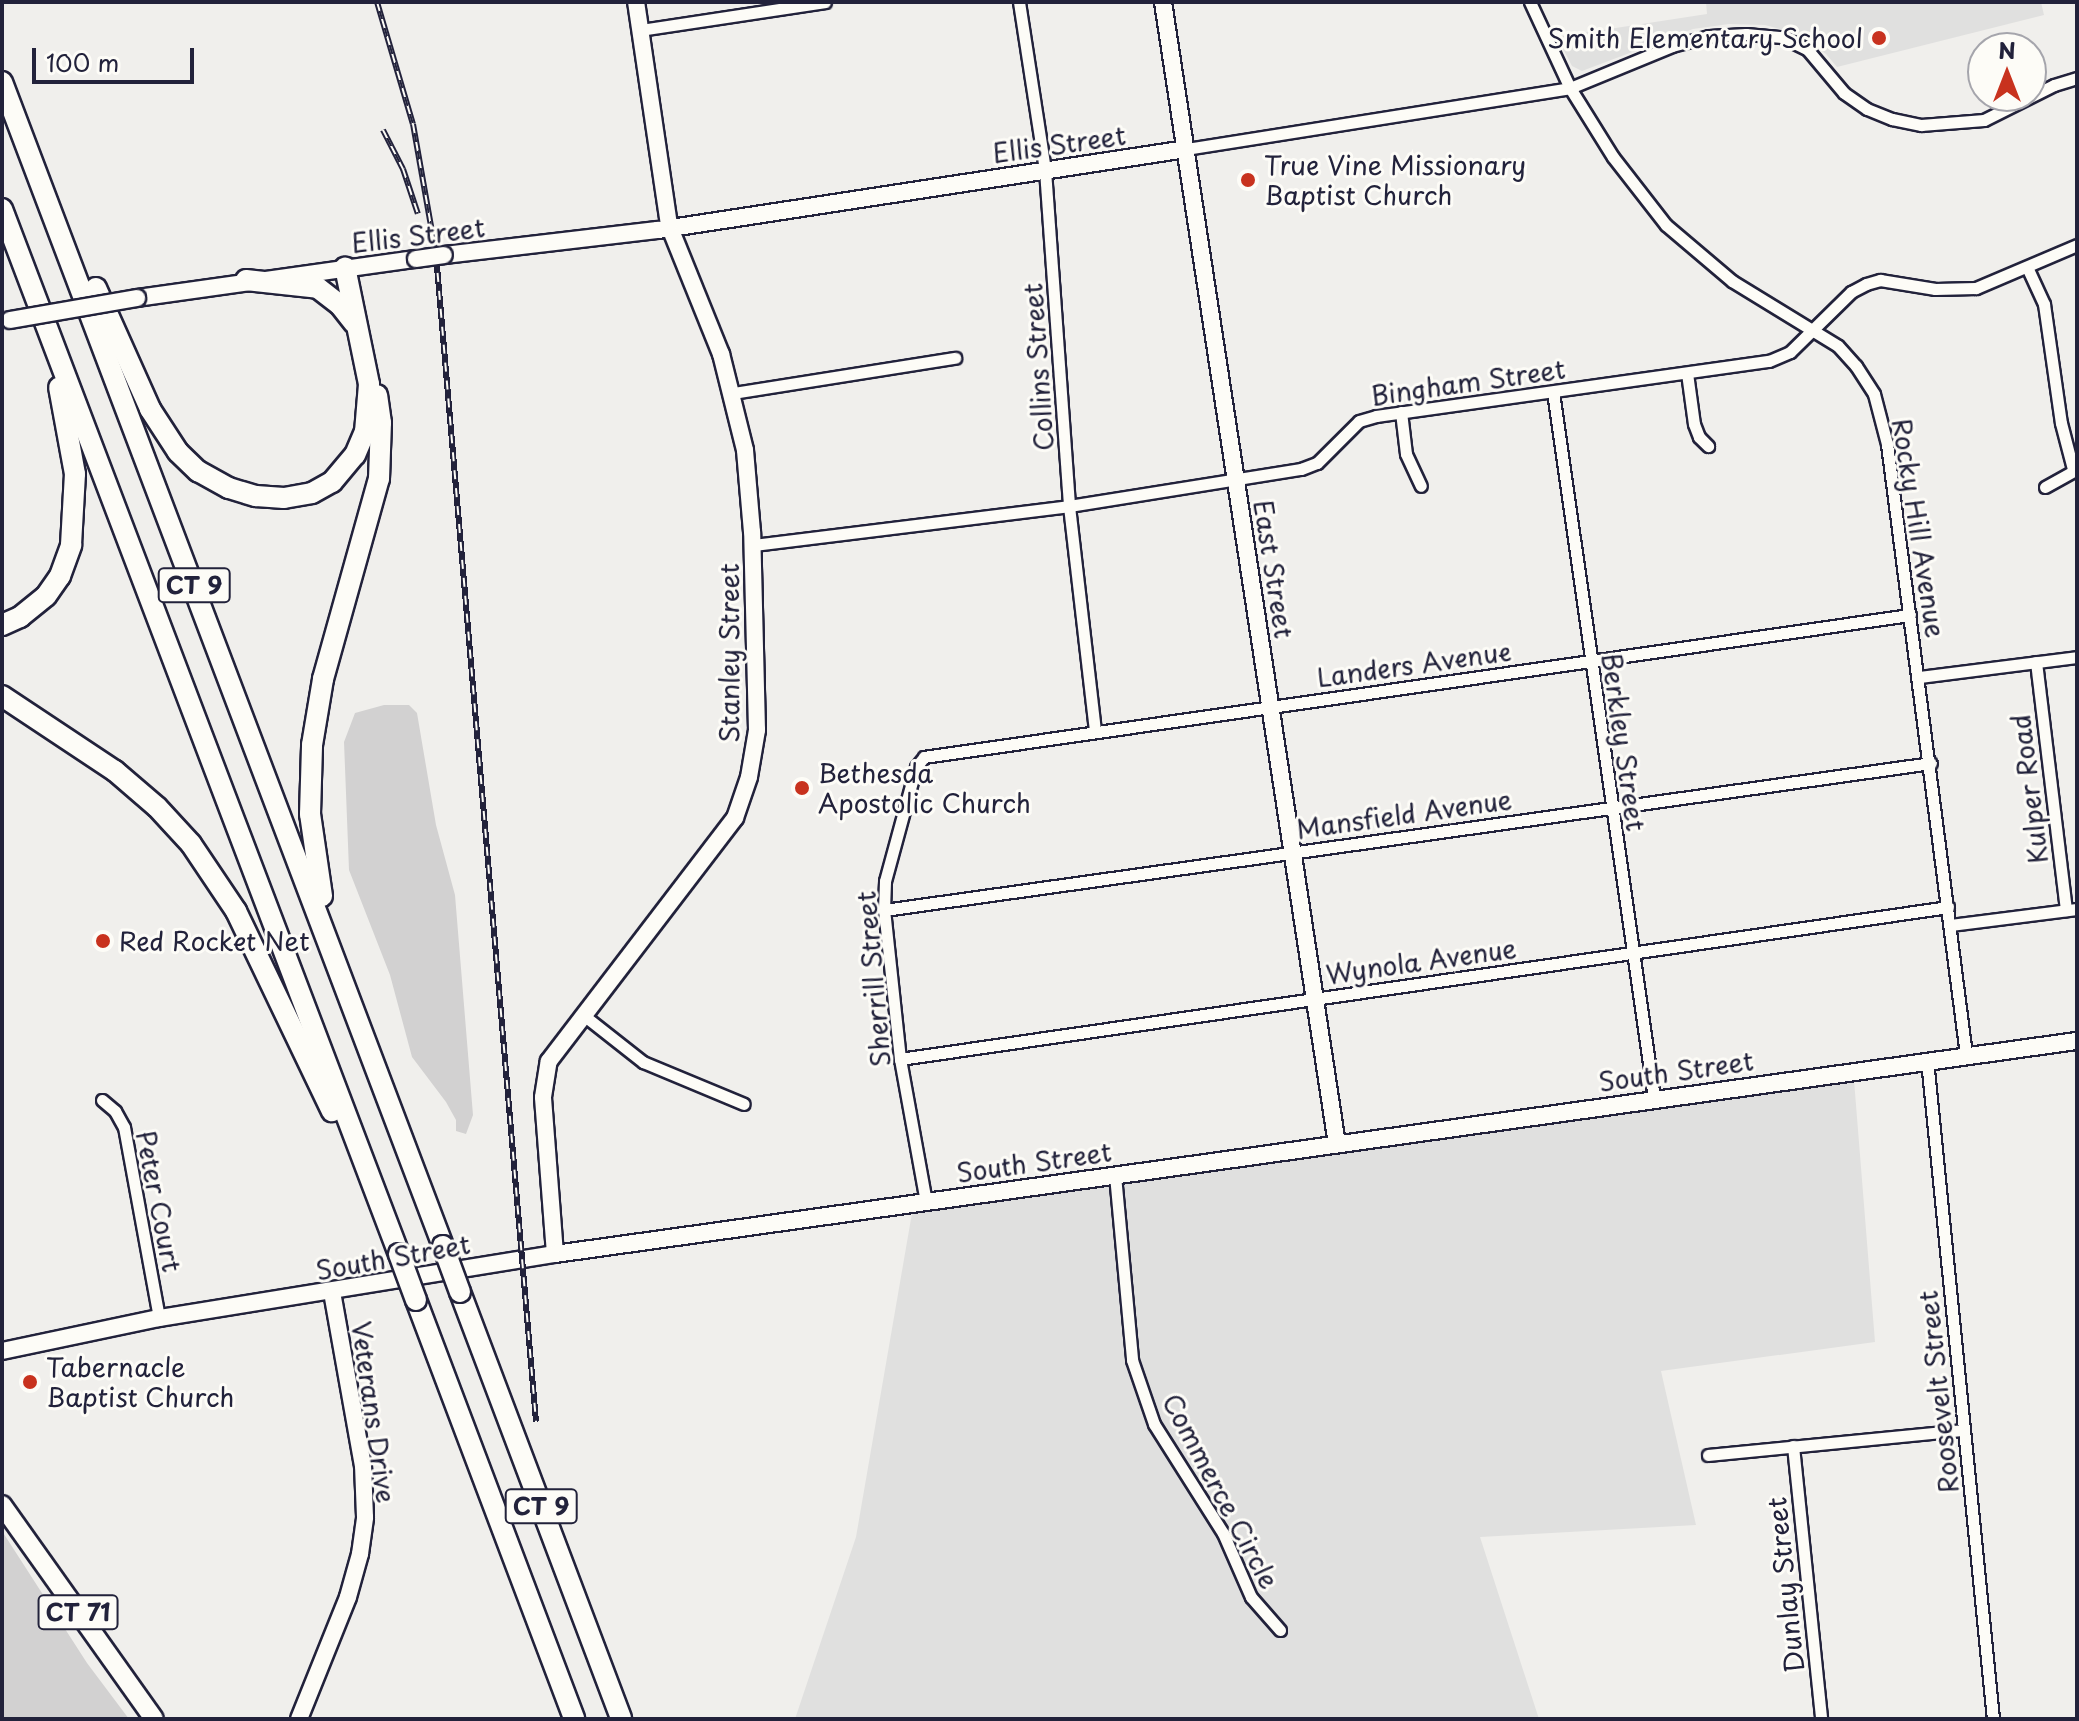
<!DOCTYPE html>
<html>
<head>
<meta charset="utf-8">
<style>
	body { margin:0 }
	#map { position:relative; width:2079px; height:1721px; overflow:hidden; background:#f0efec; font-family:"Playpen Sans",sans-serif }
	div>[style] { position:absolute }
	.built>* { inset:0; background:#e0e0df }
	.green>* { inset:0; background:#d2d1d1 }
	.roads { filter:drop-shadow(2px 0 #22223b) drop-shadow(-2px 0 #22223b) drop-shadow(0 2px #22223b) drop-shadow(0 -2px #22223b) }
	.street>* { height:11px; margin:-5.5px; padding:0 5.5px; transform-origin:5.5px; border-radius:5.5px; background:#fdfcf7 }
	.secondary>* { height:16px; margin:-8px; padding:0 8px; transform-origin:8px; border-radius:8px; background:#fdfcf7 }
	.primary>* { height:18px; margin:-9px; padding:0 9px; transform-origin:9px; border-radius:9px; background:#fdfcf7 }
	.highway>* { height:20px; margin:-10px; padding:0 10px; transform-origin:10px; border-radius:10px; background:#fdfcf7 }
	.rail>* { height:6px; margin-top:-3px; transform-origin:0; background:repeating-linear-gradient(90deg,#fdfcf7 0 9px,#22223b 0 18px); box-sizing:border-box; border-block:2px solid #22223b }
	.bridges { filter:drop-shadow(2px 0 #22223b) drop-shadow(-2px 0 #22223b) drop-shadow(0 2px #22223b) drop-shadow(0 -2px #22223b) }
	.secondary-bridge>* { height:16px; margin:-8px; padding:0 8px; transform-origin:8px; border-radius:8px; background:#fdfcf7 }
	.highway-bridge>* { height:20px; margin:-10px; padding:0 10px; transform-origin:10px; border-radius:10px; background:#fdfcf7 }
	.dots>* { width:22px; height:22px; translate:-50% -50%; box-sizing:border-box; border:4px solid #fdfcf7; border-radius:50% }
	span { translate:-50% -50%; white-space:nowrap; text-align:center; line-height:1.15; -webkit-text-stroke:6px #fdfcf7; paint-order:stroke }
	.shield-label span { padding:2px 6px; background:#fdfcf7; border:2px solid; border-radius:6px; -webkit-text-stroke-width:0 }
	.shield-label { font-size:24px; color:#22223b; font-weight:700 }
	.poi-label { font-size:26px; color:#22223b }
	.right { translate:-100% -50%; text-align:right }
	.left { translate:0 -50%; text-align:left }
	.street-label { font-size:26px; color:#22223b }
	.frame { position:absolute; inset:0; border:4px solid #22223b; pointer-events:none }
	.north { position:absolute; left:1967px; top:32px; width:80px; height:80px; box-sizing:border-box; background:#fdfcf7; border:2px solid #a5a5ac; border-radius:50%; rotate:0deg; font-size:22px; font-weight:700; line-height:32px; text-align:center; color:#22223b }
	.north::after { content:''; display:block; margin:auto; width:28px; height:36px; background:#c8321e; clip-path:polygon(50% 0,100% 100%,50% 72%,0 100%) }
	.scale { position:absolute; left:32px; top:48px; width:162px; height:36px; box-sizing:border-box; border:4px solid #22223b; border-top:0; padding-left:10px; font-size:24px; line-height:28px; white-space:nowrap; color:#22223b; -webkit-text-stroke:6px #fdfcf7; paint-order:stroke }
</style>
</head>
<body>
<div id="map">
	<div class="built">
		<div style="clip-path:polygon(1706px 2px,2041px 2px,2044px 15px,1837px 67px,1826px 54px,1798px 34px,1765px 25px,1729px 24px,1693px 29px,1582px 71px,1572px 66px,1557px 37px,1707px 14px)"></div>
		<div style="clip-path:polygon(1854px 1080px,1875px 1342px,1661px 1371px,1696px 1525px,1480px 1537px,1539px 1719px,795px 1719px,856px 1537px,912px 1213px)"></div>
	</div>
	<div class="green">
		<div style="clip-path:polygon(384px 705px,409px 705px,417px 713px,436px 825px,455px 895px,473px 1115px,466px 1134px,456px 1131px,456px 1120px,446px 1102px,412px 1057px,390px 975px,349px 870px,344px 742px,355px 713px)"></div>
		<div style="clip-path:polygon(2px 1531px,87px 1663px,129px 1719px,2px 1719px)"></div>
	</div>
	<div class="roads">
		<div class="street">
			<div style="left:1019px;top:2px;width:170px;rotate:81.2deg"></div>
			<div style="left:1045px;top:170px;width:337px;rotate:85.9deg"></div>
			<div style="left:1069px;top:506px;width:226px;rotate:83.4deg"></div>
			<div style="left:1530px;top:2px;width:95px;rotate:65.1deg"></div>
			<div style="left:1570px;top:88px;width:81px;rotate:58.1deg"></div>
			<div style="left:1613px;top:157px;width:86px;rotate:52.1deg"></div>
			<div style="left:1666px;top:225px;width:87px;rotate:40.3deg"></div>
			<div style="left:1732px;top:281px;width:124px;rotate:31.5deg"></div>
			<div style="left:1838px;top:346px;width:27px;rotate:48deg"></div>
			<div style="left:1856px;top:366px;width:33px;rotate:57deg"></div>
			<div style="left:1874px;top:394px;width:52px;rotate:75.4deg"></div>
			<div style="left:1887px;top:444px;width:616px;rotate:82.63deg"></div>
			<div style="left:640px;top:30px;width:187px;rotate:-8.6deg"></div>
			<div style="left:1186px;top:149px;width:389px;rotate:-9deg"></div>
			<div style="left:1570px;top:88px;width:110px;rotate:-22.4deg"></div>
			<div style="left:1672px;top:46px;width:38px;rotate:-15deg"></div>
			<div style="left:1709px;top:36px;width:37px;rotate:-3deg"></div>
			<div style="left:1746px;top:34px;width:36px;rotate:5deg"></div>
			<div style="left:1782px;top:37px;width:28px;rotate:26deg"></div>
			<div style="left:1807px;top:49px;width:57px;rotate:49.9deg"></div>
			<div style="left:1844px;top:93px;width:28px;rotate:35deg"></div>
			<div style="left:1867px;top:109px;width:27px;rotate:22deg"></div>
			<div style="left:1892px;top:119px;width:30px;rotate:12deg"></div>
			<div style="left:1921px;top:125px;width:63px;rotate:-4.5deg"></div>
			<div style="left:1984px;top:120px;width:78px;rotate:-26.6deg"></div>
			<div style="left:2054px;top:85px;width:24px;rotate:-17deg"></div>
			<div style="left:2027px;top:267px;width:41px;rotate:65.3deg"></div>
			<div style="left:2044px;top:304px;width:120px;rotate:81.9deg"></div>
			<div style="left:2061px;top:423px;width:48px;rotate:75.4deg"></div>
			<div style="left:1687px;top:373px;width:51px;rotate:82.2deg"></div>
			<div style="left:1694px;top:424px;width:14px;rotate:69deg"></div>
			<div style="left:1699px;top:437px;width:13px;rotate:45deg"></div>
			<div style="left:1553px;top:392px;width:713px;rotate:81.86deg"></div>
			<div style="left:733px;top:393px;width:225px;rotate:-9deg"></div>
			<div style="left:1401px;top:412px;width:42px;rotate:83.2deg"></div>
			<div style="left:1406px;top:454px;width:35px;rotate:65deg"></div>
			<div style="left:2045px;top:487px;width:37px;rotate:-29deg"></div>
			<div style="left:753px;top:545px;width:318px;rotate:-7deg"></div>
			<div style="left:1069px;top:506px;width:235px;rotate:-9.1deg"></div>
			<div style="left:1301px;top:469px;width:17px;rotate:-21deg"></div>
			<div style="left:1317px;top:463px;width:59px;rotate:-45deg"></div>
			<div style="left:1359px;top:421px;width:18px;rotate:-16deg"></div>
			<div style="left:1376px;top:416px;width:397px;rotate:-8deg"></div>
			<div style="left:1769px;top:361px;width:23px;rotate:-23deg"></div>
			<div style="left:1790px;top:352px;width:86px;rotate:-44.5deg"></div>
			<div style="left:1851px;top:292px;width:17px;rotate:-28deg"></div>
			<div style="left:1866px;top:284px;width:15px;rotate:-16deg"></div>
			<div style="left:1880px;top:280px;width:56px;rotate:9.3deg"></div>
			<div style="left:1935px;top:289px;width:41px;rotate:-1.4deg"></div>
			<div style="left:1976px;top:288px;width:110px;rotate:-23.1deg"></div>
			<div style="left:2036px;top:662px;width:250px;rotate:83.1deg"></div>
			<div style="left:1919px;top:677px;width:159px;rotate:-7.2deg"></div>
			<div style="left:884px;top:910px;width:1057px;rotate:-7.99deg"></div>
			<div style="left:1950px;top:925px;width:128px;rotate:-7.2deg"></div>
			<div style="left:582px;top:1014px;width:78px;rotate:38.2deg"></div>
			<div style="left:643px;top:1062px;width:109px;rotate:22.6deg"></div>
			<div style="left:900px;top:1059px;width:1059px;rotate:-8.25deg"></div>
			<div style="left:1927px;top:1060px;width:662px;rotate:84.28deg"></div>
			<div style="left:102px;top:1100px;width:17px;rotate:40deg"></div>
			<div style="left:115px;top:1111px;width:18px;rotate:61deg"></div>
			<div style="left:124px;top:1127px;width:194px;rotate:79.6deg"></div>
			<div style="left:1115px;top:1175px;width:186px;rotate:84.7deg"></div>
			<div style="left:1132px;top:1360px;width:68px;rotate:71deg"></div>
			<div style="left:1154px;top:1424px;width:129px;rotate:57.7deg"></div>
			<div style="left:1223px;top:1533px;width:70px;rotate:66.4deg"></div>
			<div style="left:1251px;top:1597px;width:44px;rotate:48.7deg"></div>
			<div style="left:926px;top:1202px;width:145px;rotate:-100.3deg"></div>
			<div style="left:900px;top:1059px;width:150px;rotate:-96.1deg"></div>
			<div style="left:884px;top:910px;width:29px;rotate:-88deg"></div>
			<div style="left:885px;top:881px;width:118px;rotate:-74.8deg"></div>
			<div style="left:916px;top:767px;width:13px;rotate:-51deg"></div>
			<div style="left:924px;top:757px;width:996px;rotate:-8.2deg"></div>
			<div style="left:1793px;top:1446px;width:274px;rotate:84.1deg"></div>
			<div style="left:1708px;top:1455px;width:257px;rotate:-5.6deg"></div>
		</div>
		<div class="secondary">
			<div style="left:1163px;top:2px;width:1155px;rotate:81.34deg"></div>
			<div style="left:444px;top:255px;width:215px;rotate:-6.7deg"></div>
			<div style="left:658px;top:230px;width:534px;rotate:-8.72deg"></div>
			<div style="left:137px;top:298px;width:282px;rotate:-8deg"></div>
			<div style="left:555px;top:1254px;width:157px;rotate:-94.4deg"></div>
			<div style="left:543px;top:1097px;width:36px;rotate:-81deg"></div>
			<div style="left:549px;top:1061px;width:306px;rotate:-52.6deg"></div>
			<div style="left:735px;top:818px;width:43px;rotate:-71.1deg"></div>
			<div style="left:749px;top:777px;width:48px;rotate:-80.3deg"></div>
			<div style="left:757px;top:730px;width:198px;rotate:-91.4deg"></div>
			<div style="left:752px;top:532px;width:82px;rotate:-94.9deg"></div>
			<div style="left:745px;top:450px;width:99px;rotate:-104deg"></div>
			<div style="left:721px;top:354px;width:139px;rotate:-112deg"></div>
			<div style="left:669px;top:225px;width:225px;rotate:-98.4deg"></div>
			<div style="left:2px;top:1351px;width:160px;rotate:-11.9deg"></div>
			<div style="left:159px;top:1318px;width:401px;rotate:-9.2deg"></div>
			<div style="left:555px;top:1254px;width:1537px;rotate:-7.97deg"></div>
			<div style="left:299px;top:1719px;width:131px;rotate:-68.1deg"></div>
			<div style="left:348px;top:1597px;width:45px;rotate:-74.4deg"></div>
			<div style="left:360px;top:1554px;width:37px;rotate:-82deg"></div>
			<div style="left:365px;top:1517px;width:51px;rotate:-92.2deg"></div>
			<div style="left:363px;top:1466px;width:177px;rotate:-100.1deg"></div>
		</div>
		<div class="primary">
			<div style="left:2px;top:1505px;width:262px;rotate:54.6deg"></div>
		</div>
		<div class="highway">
			<div style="left:2px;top:82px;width:1245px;rotate:69.25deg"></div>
			<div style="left:2px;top:209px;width:1118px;rotate:69.2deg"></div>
			<div style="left:246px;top:280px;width:72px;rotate:6.3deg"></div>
			<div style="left:318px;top:288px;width:28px;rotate:38deg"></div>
			<div style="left:340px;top:305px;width:23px;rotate:52deg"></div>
			<div style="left:96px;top:288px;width:133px;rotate:65.9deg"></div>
			<div style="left:150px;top:409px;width:51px;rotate:56.9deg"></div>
			<div style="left:178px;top:452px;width:28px;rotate:44deg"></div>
			<div style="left:198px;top:471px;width:35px;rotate:29deg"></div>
			<div style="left:229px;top:488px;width:28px;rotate:17deg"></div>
			<div style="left:256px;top:496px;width:28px;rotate:4deg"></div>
			<div style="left:284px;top:498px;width:28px;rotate:-10deg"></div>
			<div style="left:312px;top:493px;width:23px;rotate:-29deg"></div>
			<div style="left:332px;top:482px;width:35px;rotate:-50deg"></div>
			<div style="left:355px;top:455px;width:25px;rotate:-67deg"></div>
			<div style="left:365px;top:432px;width:48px;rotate:-85.2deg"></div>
			<div style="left:369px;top:384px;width:119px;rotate:-101.6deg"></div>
			<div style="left:2px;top:625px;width:20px;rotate:-24deg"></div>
			<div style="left:20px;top:617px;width:33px;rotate:-39deg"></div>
			<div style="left:46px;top:596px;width:24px;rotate:-55deg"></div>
			<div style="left:60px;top:576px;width:33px;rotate:-70deg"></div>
			<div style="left:71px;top:545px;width:71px;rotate:-86.8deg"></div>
			<div style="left:75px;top:474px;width:88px;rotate:-100.4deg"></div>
			<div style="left:2px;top:696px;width:136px;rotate:33.6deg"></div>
			<div style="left:115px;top:771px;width:55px;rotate:40.6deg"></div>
			<div style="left:157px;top:807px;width:50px;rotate:47.4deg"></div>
			<div style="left:191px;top:844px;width:81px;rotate:56.1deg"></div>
			<div style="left:236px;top:911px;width:222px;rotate:64.4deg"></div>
			<div style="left:322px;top:896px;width:83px;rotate:-98.3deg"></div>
			<div style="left:310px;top:814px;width:69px;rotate:-88.3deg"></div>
			<div style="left:312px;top:745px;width:67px;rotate:-80.5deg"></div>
			<div style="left:323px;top:679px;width:208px;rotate:-74.4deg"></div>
			<div style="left:379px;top:479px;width:56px;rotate:-88deg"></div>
			<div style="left:381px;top:423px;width:28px;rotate:-98deg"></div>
			<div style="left:460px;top:1292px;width:456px;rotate:69.3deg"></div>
			<div style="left:416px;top:1300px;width:448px;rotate:69.3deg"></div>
		</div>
	</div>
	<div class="rail">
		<div style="left:377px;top:2px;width:127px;rotate:73.6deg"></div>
		<div style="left:413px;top:124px;width:133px;rotate:80deg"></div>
		<div style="left:436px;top:255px;width:1171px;rotate:85.1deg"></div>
		<div style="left:383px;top:130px;width:44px;rotate:62.9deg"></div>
		<div style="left:403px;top:169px;width:47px;rotate:71.6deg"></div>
	</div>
	<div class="bridges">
		<div class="secondary-bridge">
			<div style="left:416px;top:259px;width:28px;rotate:-8deg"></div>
			<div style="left:10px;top:320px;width:129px;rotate:-9.8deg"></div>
		</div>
		<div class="highway-bridge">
			<div style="left:443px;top:1246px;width:49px;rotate:69.7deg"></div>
			<div style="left:399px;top:1254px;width:49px;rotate:69.7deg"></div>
		</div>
	</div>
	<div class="dots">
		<div style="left:1879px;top:38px;background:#c8321e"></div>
		<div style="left:1248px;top:180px;background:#c8321e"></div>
		<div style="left:802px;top:788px;background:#c8321e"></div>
		<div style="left:103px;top:941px;background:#c8321e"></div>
		<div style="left:30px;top:1382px;background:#c8321e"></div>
	</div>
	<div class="shield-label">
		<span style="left:194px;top:585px">CT 9</span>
		<span style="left:541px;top:1506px">CT 9</span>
		<span style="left:78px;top:1612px">CT 71</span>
	</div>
	<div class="poi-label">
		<span class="right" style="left:1863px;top:38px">Smith Elementary School</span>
		<span class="left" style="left:1264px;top:180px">True Vine Missionary<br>Baptist Church</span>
		<span class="left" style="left:818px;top:788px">Bethesda<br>Apostolic Church</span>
		<span class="left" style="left:119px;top:941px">Red Rocket Net</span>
		<span class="left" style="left:46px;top:1382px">Tabernacle<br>Baptist Church</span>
	</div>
	<div class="street-label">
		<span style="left:1059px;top:144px;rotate:-8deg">Ellis Street</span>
		<span style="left:418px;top:235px;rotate:-7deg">Ellis Street</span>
		<span style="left:1038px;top:367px;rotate:-94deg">Collins Street</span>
		<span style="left:1468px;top:382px;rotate:-8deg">Bingham Street</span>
		<span style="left:1919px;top:528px;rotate:81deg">Rocky Hill Avenue</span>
		<span style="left:1274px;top:569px;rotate:81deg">East Street</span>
		<span style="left:729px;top:653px;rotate:-90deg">Stanley Street</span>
		<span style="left:1414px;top:664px;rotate:-8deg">Landers Avenue</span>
		<span style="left:1624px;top:742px;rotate:82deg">Berkley Street</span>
		<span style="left:2029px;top:789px;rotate:-97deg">Kulper Road</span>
		<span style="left:1404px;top:814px;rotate:-8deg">Mansfield Avenue</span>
		<span style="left:1421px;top:961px;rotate:-8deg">Wynola Avenue</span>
		<span style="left:873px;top:979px;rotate:-95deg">Sherrill Street</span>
		<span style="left:1676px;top:1071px;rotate:-8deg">South Street</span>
		<span style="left:1034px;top:1162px;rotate:-8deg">South Street</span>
		<span style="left:159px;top:1201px;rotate:79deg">Peter Court</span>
		<span style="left:393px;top:1257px;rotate:-10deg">South Street</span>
		<span style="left:1938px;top:1392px;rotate:-96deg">Roosevelt Street</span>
		<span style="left:374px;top:1412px;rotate:82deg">Veterans Drive</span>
		<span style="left:1221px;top:1491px;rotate:62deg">Commerce Circle</span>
		<span style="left:1785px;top:1585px;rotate:-96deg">Dunlay Street</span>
	</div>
	<div class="frame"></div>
	<div class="north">N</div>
	<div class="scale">100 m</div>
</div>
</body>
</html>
